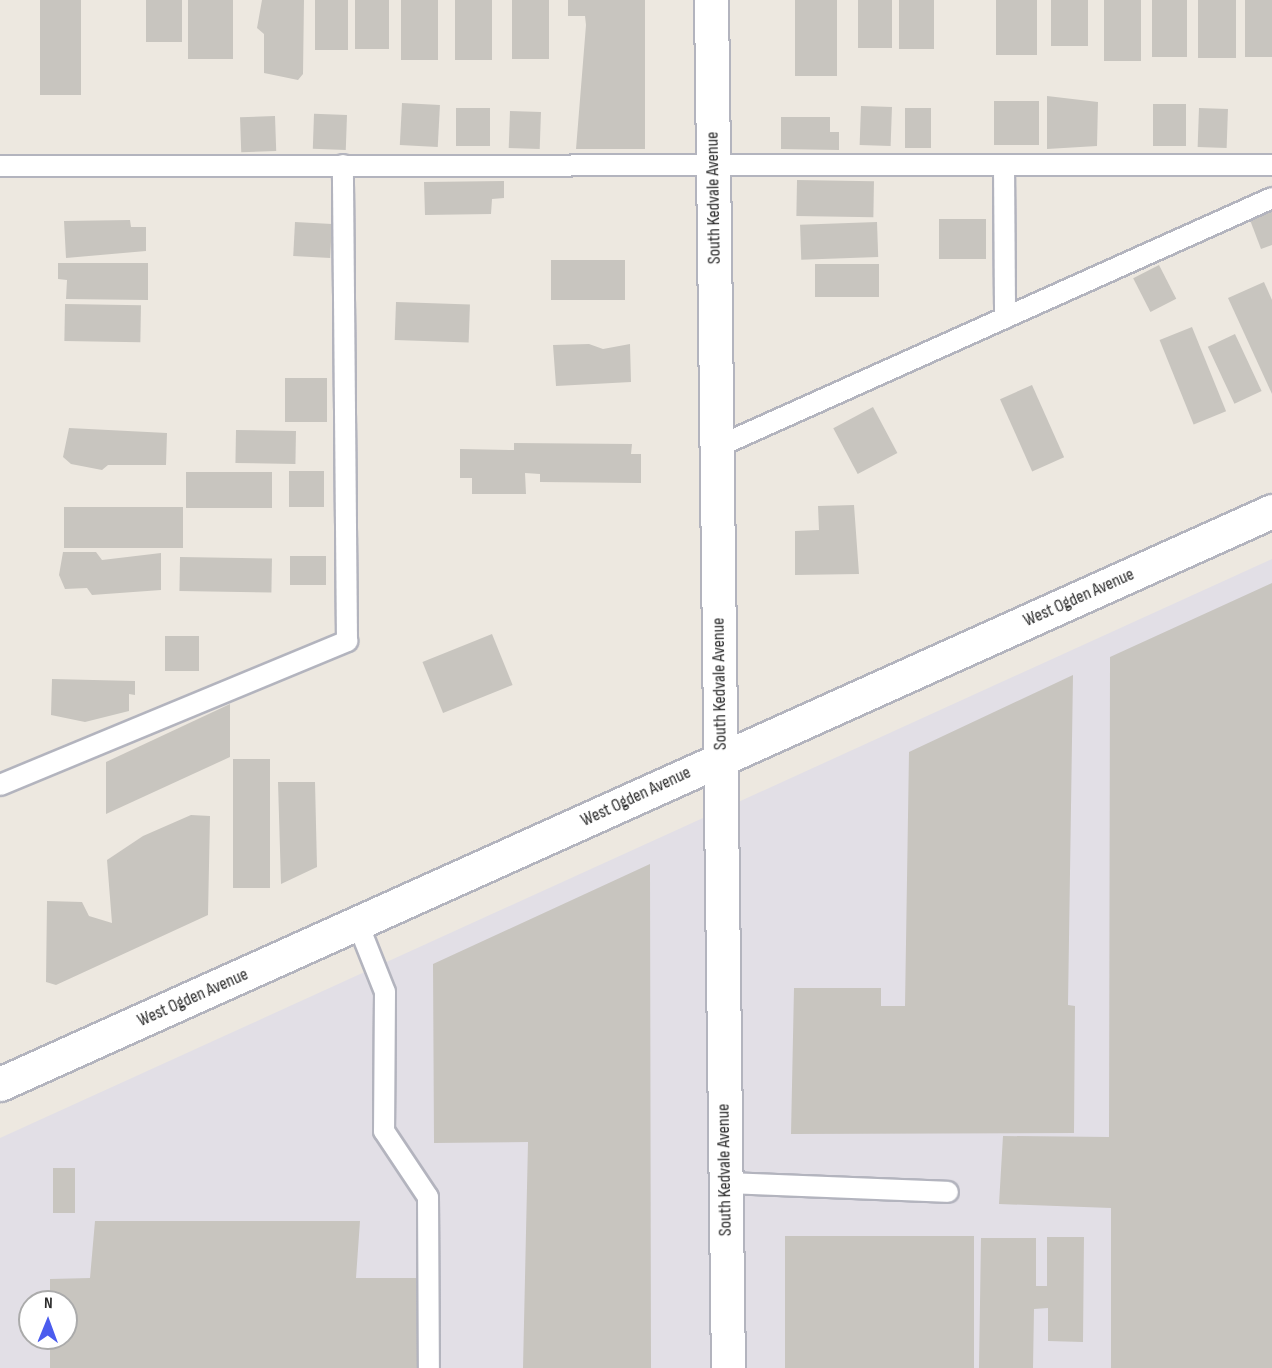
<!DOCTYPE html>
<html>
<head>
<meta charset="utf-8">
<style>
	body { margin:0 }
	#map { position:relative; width:1272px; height:1368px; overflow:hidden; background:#ede8e0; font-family:"Sofia Sans Condensed",sans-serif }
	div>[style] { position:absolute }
	.industrial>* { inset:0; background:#e2dfe6 }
	.building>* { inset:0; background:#c8c5bf; transform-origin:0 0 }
	.roads { filter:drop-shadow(2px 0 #b3b4be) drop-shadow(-2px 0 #b3b4be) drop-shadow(0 2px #b3b4be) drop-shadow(0 -2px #b3b4be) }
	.service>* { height:20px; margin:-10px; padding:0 10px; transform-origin:10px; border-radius:10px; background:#fff }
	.minor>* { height:33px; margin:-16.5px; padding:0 16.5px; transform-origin:16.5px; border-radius:16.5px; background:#fff }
	.secondary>* { height:33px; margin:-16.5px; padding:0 16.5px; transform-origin:16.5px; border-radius:16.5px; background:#fff }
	span { translate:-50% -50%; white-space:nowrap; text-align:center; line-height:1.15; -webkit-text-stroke:5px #fff; paint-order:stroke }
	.street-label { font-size:18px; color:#2c2c2c }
	.north { position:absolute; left:18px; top:1290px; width:60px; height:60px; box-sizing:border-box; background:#fff; border:2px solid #ababab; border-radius:50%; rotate:1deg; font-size:16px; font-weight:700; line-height:24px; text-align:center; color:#2c2c2c }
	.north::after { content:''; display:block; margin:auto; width:21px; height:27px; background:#4b5cee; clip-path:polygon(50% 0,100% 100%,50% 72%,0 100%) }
</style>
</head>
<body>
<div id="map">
	<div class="industrial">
		<div style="clip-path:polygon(evenodd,1272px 559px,1272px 1368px,0 1368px,0 1138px,1272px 559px,30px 1302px,66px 1302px,66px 1338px,30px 1338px,30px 1302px)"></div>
	</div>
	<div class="building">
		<div style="left:40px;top:0;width:41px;height:95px"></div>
		<div style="left:146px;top:0;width:36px;height:42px"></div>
		<div style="left:188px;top:0;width:45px;height:59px"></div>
		<div style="clip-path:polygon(262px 0,304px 0,303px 74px,298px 80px,264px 73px,264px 34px,257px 28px)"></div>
		<div style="left:315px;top:0;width:33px;height:50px"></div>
		<div style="left:355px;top:0;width:34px;height:49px"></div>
		<div style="left:401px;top:0;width:37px;height:60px"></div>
		<div style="left:455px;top:0;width:37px;height:60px"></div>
		<div style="left:512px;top:0;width:37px;height:59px"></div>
		<div style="clip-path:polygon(568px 0,645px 0,645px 149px,576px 149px,586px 25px,585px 16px,568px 16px)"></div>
		<div style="left:795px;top:0;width:42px;height:76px"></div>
		<div style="left:858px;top:0;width:34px;height:48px"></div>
		<div style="left:899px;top:0;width:35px;height:49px"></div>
		<div style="left:996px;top:0;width:41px;height:55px"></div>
		<div style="left:1051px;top:0;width:37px;height:46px"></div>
		<div style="left:1104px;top:0;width:37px;height:61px"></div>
		<div style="left:1152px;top:0;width:35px;height:57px"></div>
		<div style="left:1198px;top:0;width:38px;height:58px"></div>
		<div style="left:1245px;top:0;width:27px;height:57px"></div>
		<div style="clip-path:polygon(1047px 96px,1098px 102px,1097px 146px,1047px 149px)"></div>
		<div style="left:994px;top:101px;width:45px;height:44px"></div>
		<div style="left:402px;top:103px;width:38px;height:42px;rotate:3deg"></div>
		<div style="left:1153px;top:104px;width:33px;height:42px"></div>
		<div style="left:861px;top:106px;width:31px;height:39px;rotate:2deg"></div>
		<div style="left:456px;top:108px;width:34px;height:38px"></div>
		<div style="left:905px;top:108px;width:26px;height:40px"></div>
		<div style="left:1199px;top:108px;width:29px;height:39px;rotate:2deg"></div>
		<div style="left:510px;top:111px;width:31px;height:37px;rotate:2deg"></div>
		<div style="left:347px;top:115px;width:35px;height:33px;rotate:92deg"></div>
		<div style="left:275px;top:116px;width:35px;height:35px;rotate:88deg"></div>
		<div style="clip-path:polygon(781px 117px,830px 117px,830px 132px,839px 132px,839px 150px,781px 149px)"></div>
		<div style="left:797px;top:180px;width:77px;height:36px;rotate:1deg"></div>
		<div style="clip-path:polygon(504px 181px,504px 198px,492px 199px,491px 214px,425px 215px,424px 182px)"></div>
		<div style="clip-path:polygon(1272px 211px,1272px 245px,1261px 249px,1250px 220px)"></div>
		<div style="left:939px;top:219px;width:47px;height:40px"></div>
		<div style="clip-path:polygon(130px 220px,131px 227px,146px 227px,146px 251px,66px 258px,64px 221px)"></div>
		<div style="left:295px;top:222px;width:37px;height:34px;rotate:3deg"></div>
		<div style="left:877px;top:222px;width:35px;height:77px;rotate:88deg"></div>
		<div style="left:551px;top:260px;width:74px;height:40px"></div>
		<div style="clip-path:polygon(58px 263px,148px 263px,148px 300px,66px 299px,67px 280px,58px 279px)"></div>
		<div style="left:815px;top:264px;width:64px;height:33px"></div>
		<div style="left:1159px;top:265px;width:38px;height:29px;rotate:63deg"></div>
		<div style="clip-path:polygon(1264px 282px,1272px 300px,1272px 394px,1228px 298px)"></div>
		<div style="left:396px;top:302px;width:74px;height:38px;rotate:2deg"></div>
		<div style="left:65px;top:304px;width:76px;height:37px;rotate:1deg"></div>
		<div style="left:1192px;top:327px;width:91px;height:35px;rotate:68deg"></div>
		<div style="left:1235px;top:334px;width:63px;height:30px;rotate:65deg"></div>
		<div style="clip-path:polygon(589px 344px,603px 349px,630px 344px,631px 382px,556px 386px,553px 345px)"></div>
		<div style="left:327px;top:378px;width:44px;height:42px;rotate:90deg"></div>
		<div style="left:1032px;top:385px;width:79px;height:35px;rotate:66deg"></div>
		<div style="left:873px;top:407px;width:52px;height:45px;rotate:62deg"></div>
		<div style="clip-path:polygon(69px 428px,167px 433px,166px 465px,108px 465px,102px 470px,71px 464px,63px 457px)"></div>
		<div style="left:236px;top:430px;width:60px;height:33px;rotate:1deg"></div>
		<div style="clip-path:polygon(514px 443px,632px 444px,631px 454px,641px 454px,641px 483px,540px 482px,540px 474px,525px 473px,526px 494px,472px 494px,472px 478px,460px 478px,460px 449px,514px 450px)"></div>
		<div style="left:289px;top:471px;width:35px;height:36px"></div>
		<div style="left:272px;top:472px;width:36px;height:86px;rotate:90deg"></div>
		<div style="clip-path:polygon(854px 505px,859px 574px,795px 575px,795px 531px,819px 530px,818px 506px)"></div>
		<div style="left:64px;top:507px;width:119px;height:41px"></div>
		<div style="clip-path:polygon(63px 552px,96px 552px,102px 560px,161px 553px,161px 590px,92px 595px,87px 588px,65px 589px,59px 575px)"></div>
		<div style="left:290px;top:556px;width:36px;height:29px"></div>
		<div style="left:180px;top:557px;width:92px;height:34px;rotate:1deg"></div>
		<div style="clip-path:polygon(1272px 583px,1272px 1368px,1111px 1368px,1111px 1208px,999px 1204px,1003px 1136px,1109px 1137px,1110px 657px)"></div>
		<div style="left:492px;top:634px;width:55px;height:75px;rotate:68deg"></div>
		<div style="left:199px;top:636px;width:35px;height:34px;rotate:90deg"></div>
		<div style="clip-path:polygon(1073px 675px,1068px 1005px,1075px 1006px,1074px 1133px,791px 1134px,794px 988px,881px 988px,881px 1006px,905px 1006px,909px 752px)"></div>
		<div style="clip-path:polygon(52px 679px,135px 681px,135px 695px,129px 694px,129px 711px,85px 722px,51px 715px)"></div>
		<div style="clip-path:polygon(230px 704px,230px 757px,106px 814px,106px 762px)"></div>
		<div style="left:270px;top:759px;width:129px;height:37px;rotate:90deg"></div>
		<div style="clip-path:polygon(278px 782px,315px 782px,317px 867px,281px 884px)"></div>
		<div style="clip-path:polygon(191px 815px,210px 816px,208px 915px,56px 985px,46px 982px,47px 901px,82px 902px,89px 916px,112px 923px,107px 860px,143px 836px)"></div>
		<div style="clip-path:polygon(650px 864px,651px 1368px,523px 1368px,528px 1142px,434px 1143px,433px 964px)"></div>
		<div style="left:75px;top:1168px;width:45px;height:22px;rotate:90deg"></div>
		<div style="clip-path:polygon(95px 1221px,360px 1221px,356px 1278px,418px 1278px,421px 1368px,50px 1368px,50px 1338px,66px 1338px,66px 1302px,50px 1302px,50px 1279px,90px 1278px)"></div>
		<div style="left:785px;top:1236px;width:189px;height:132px"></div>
		<div style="clip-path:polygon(1047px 1237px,1084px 1237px,1083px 1342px,1048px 1341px,1048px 1308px,1034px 1309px,1033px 1368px,979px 1368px,981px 1238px,1036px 1238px,1036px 1286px,1047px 1286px)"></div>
	</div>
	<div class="roads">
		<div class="service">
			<div style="left:1004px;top:165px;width:153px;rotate:89.6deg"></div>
			<div style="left:0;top:166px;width:1272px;rotate:-0.05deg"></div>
			<div style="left:717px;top:447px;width:608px;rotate:-24.16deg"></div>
			<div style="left:0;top:785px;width:376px;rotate:-22.5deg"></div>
			<div style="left:347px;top:641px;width:476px;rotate:-90.5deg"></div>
			<div style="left:358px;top:924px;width:73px;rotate:68.3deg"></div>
			<div style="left:385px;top:992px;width:139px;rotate:90.4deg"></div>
			<div style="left:384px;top:1131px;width:79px;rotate:56.3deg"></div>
			<div style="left:428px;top:1197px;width:171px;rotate:89.7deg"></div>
			<div style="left:725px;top:1183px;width:223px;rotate:2.3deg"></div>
		</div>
		<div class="minor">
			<div style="left:711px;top:0;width:1368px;rotate:89.29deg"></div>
		</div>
		<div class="secondary">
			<div style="left:0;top:1084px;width:1395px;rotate:-24.25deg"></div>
		</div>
	</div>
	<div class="street-label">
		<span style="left:714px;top:198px;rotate:-91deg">South Kedvale Avenue</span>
		<span style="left:1079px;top:598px;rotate:-24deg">West Ogden Avenue</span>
		<span style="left:720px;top:684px;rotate:-91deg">South Kedvale Avenue</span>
		<span style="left:636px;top:797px;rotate:-25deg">West Ogden Avenue</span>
		<span style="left:193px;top:998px;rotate:-24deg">West Ogden Avenue</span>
		<span style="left:725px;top:1170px;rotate:-91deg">South Kedvale Avenue</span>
	</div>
	<div class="north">N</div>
</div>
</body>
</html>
